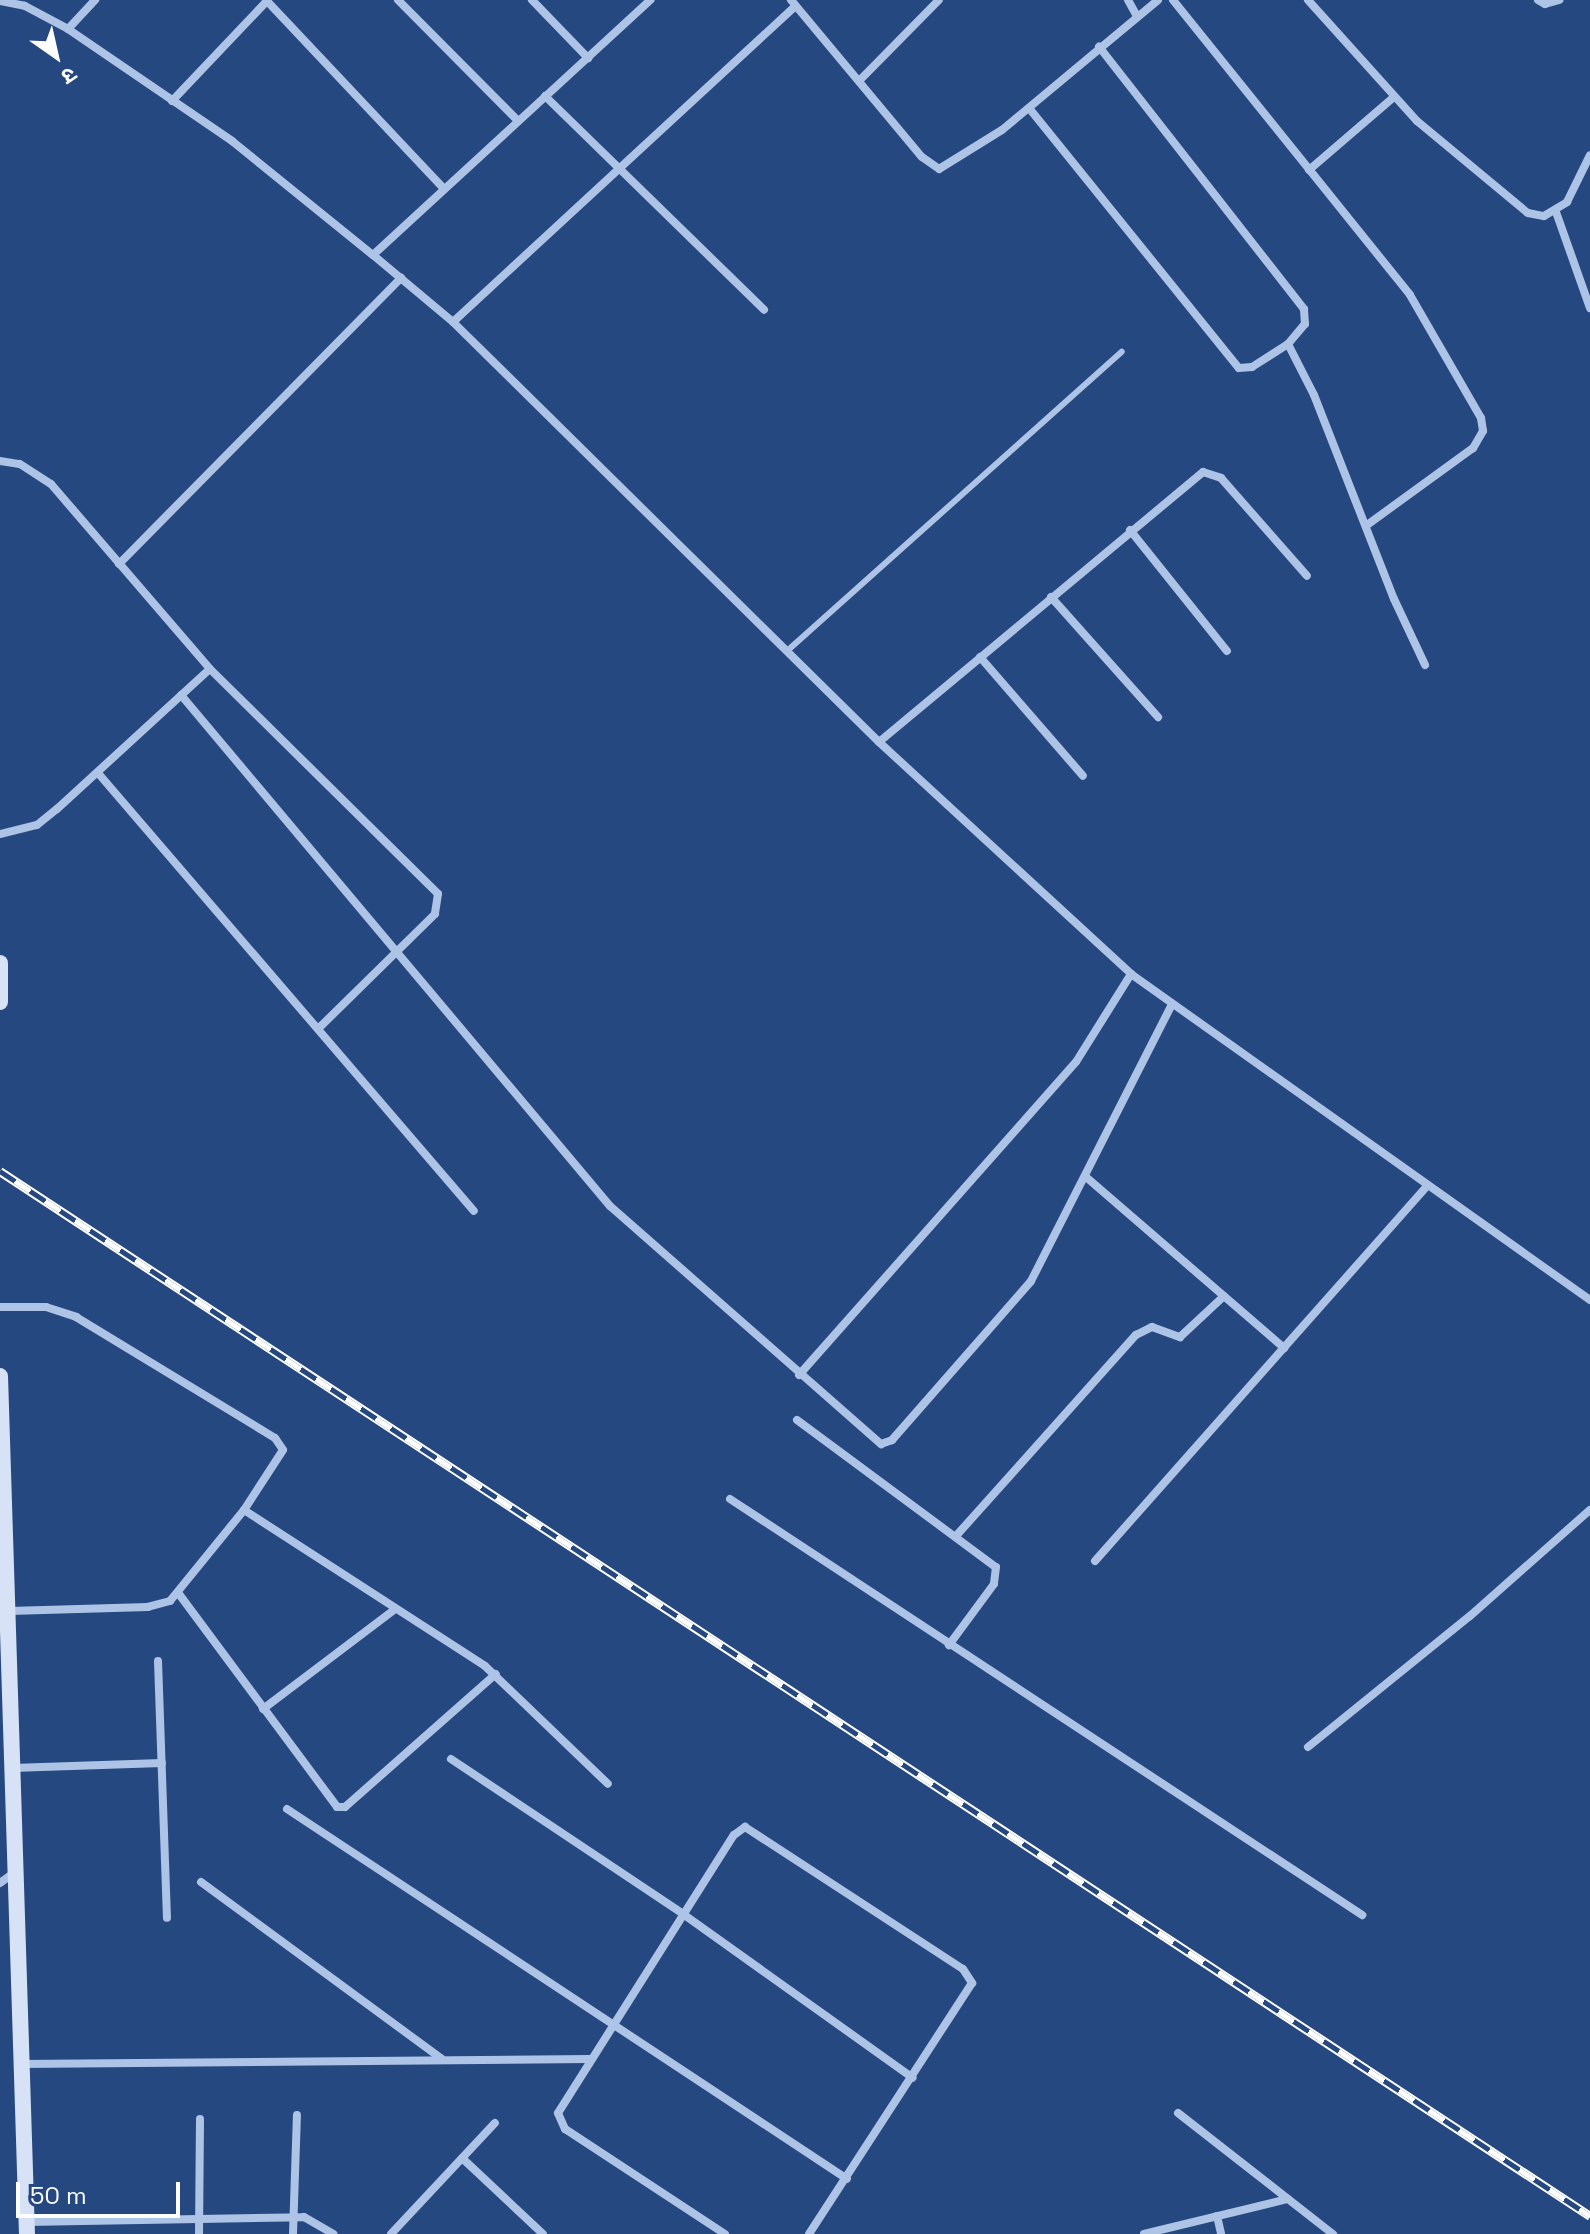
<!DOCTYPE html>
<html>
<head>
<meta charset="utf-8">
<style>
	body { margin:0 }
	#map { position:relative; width:1590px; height:2234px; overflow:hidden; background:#264881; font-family:"Space Grotesk","Noto Sans Devanagari",sans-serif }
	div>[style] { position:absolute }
	.service>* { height:6px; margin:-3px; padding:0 3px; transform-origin:3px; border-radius:3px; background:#adc4e6 }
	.minor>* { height:8px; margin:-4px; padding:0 4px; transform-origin:4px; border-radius:4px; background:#adc4e6 }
	.secondary>* { height:16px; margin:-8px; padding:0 8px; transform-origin:8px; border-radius:8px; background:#d7e2f6 }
	.rail>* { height:9px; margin-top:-4.5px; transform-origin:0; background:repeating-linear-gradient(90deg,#264881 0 18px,#fff 0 36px); box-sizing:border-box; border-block:2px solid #fff }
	span { translate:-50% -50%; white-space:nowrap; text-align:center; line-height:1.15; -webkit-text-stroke:7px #264881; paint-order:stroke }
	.north { position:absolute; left:16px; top:16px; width:80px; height:80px; -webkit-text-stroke:6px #264881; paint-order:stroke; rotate:146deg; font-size:22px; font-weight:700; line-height:32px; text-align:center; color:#fff }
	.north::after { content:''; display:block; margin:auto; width:28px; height:36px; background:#fff; clip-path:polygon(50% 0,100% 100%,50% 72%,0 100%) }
	.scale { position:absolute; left:16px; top:2182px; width:164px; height:36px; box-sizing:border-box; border:4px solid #fff; border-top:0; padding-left:10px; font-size:24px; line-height:28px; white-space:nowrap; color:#fff; -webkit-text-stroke:6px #264881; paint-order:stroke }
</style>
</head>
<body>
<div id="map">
	<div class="service">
		<div style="left:787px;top:651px;width:449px;rotate:-41.8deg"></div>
	</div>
	<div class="minor">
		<div style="left:398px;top:0;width:170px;rotate:45.2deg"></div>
		<div style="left:532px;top:0;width:81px;rotate:46deg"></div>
		<div style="left:791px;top:0;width:204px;rotate:50.2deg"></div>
		<div style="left:922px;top:157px;width:21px;rotate:35deg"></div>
		<div style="left:939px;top:169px;width:74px;rotate:-31.8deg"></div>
		<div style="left:1002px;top:130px;width:203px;rotate:-39.8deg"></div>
		<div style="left:1128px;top:0;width:18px;rotate:61deg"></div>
		<div style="left:1173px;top:0;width:378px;rotate:51.2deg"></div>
		<div style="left:1410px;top:295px;width:142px;rotate:60deg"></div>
		<div style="left:1481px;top:418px;width:13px;rotate:81deg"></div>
		<div style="left:1483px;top:431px;width:20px;rotate:120deg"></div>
		<div style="left:1473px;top:448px;width:131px;rotate:144deg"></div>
		<div style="left:1308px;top:0;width:163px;rotate:48deg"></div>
		<div style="left:1417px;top:121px;width:144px;rotate:39.7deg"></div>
		<div style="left:1528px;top:213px;width:16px;rotate:11deg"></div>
		<div style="left:1544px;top:216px;width:27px;rotate:-31deg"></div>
		<div style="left:1567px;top:202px;width:52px;rotate:-63.9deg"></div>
		<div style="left:1538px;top:0;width:8px;rotate:30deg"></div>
		<div style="left:1545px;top:4px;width:15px;rotate:-16deg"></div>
		<div style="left:0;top:1px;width:25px;rotate:11deg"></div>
		<div style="left:25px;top:6px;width:49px;rotate:28.1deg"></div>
		<div style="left:68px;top:29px;width:199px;rotate:34.3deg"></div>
		<div style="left:232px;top:141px;width:181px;rotate:39deg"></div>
		<div style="left:373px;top:255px;width:104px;rotate:39.9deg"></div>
		<div style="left:453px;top:322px;width:598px;rotate:44.59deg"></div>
		<div style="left:879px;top:742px;width:343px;rotate:42.6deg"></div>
		<div style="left:1131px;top:974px;width:563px;rotate:35.38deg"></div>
		<div style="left:267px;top:1px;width:258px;rotate:46.7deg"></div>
		<div style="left:68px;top:29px;width:40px;rotate:-47deg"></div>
		<div style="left:860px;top:80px;width:112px;rotate:-45.4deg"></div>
		<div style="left:545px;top:96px;width:306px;rotate:44.3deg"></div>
		<div style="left:172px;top:101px;width:139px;rotate:-46.5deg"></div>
		<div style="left:1029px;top:108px;width:334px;rotate:51.1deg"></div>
		<div style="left:1239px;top:368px;width:13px;rotate:-4deg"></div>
		<div style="left:1252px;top:367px;width:43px;rotate:-32.6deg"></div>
		<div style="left:1288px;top:344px;width:26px;rotate:-50deg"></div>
		<div style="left:1305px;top:324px;width:15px;rotate:-94deg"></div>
		<div style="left:1304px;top:309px;width:333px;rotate:-128deg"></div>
		<div style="left:1309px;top:170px;width:112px;rotate:-40.7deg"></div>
		<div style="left:1556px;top:212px;width:102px;rotate:70.5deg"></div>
		<div style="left:373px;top:255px;width:377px;rotate:-42.6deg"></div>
		<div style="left:453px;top:322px;width:466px;rotate:-42.7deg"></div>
		<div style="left:1288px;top:344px;width:57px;rotate:63deg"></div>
		<div style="left:1314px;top:395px;width:219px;rotate:68.6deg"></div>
		<div style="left:1394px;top:599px;width:73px;rotate:64.8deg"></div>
		<div style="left:0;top:461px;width:20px;rotate:9deg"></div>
		<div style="left:20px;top:464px;width:37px;rotate:33deg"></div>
		<div style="left:51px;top:484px;width:244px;rotate:49.3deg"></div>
		<div style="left:210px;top:669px;width:320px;rotate:44.6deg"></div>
		<div style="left:438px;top:894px;width:20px;rotate:99deg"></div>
		<div style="left:435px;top:914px;width:164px;rotate:135.5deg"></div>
		<div style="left:1130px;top:530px;width:155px;rotate:51.3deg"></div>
		<div style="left:119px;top:564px;width:402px;rotate:-45.4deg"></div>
		<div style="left:1051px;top:597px;width:161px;rotate:48.3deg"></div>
		<div style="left:980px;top:657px;width:157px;rotate:49.1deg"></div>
		<div style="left:181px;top:695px;width:667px;rotate:49.99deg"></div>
		<div style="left:610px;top:1206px;width:361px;rotate:41.3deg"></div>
		<div style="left:881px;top:1444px;width:12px;rotate:-20deg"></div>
		<div style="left:892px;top:1440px;width:211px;rotate:-48.8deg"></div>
		<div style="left:1031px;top:1281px;width:311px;rotate:-63deg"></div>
		<div style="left:879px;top:742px;width:422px;rotate:-39.8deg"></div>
		<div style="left:1203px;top:472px;width:19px;rotate:18deg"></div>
		<div style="left:1221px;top:478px;width:130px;rotate:48.7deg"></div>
		<div style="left:98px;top:773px;width:577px;rotate:49.36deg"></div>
		<div style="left:0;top:834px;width:38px;rotate:-14deg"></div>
		<div style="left:37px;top:825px;width:26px;rotate:-39deg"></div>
		<div style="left:57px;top:809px;width:207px;rotate:-42.5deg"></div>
		<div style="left:1086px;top:1177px;width:262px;rotate:40.8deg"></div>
		<div style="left:0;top:1307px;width:46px"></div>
		<div style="left:46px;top:1307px;width:32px;rotate:18deg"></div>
		<div style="left:76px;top:1317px;width:233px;rotate:31.3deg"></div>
		<div style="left:275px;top:1438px;width:14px;rotate:56deg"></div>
		<div style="left:283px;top:1450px;width:72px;rotate:123deg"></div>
		<div style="left:244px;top:1510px;width:117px;rotate:129.1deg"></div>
		<div style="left:170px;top:1601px;width:23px;rotate:165deg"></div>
		<div style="left:148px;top:1607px;width:139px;rotate:178.4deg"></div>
		<div style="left:799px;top:1375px;width:418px;rotate:-48.5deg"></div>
		<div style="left:1076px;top:1062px;width:104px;rotate:-58deg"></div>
		<div style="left:797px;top:1420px;width:247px;rotate:36.5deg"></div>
		<div style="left:996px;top:1567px;width:17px;rotate:97deg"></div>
		<div style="left:994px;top:1584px;width:76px;rotate:126.4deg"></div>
		<div style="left:730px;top:1499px;width:757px;rotate:33.35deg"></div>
		<div style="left:244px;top:1510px;width:287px;rotate:32.9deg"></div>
		<div style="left:485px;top:1666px;width:170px;rotate:43.8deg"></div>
		<div style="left:956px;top:1536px;width:270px;rotate:-48.2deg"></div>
		<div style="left:1136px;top:1335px;width:18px;rotate:-27deg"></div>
		<div style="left:1152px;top:1327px;width:30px;rotate:20deg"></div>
		<div style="left:1180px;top:1337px;width:60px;rotate:-43deg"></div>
		<div style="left:1095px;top:1561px;width:502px;rotate:-48.47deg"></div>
		<div style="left:179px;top:1594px;width:265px;rotate:53.4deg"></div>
		<div style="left:337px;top:1807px;width:8px"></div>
		<div style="left:345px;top:1807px;width:201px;rotate:-41.4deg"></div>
		<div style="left:158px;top:1661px;width:257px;rotate:88deg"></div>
		<div style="left:263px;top:1709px;width:166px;rotate:-37.1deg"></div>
		<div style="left:1308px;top:1747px;width:208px;rotate:-39deg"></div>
		<div style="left:1470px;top:1616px;width:160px;rotate:-41.5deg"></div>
		<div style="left:451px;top:1759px;width:279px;rotate:33.7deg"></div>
		<div style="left:683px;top:1914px;width:282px;rotate:35.5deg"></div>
		<div style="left:12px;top:1768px;width:150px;rotate:-1.9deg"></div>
		<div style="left:287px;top:1809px;width:671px;rotate:33.45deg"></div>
		<div style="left:201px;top:1882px;width:299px;rotate:36.3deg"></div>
		<div style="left:0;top:1883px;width:17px;rotate:-36deg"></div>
		<div style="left:20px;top:2064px;width:570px;rotate:-0.5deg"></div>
		<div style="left:1178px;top:2113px;width:197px;rotate:38deg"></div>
		<div style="left:462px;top:2158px;width:111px;rotate:43.2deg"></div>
		<div style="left:1217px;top:2216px;width:18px;rotate:77deg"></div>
		<div style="left:26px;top:2222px;width:278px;rotate:-1deg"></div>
		<div style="left:304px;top:2217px;width:34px;rotate:30deg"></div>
		<div style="left:199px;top:2234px;width:115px;rotate:-89.5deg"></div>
		<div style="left:293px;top:2234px;width:119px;rotate:-88.1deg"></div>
		<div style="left:391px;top:2234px;width:152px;rotate:-46.9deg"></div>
		<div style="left:725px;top:2234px;width:191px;rotate:-146.7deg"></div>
		<div style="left:565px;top:2129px;width:17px;rotate:-114deg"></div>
		<div style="left:558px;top:2113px;width:329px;rotate:-57.7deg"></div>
		<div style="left:734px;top:1835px;width:14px;rotate:-36deg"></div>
		<div style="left:745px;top:1827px;width:260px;rotate:33.1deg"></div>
		<div style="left:963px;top:1969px;width:17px;rotate:57deg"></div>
		<div style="left:972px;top:1983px;width:299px;rotate:123deg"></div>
		<div style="left:1144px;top:2234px;width:148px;rotate:-13.7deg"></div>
	</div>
	<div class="secondary">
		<div style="left:0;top:963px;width:39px;rotate:90deg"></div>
		<div style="left:0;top:1376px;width:858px;rotate:88.2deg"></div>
	</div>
	<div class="rail">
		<div style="left:0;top:1171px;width:1903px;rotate:33.31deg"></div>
	</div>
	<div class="north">उ</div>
	<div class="scale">50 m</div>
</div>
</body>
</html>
